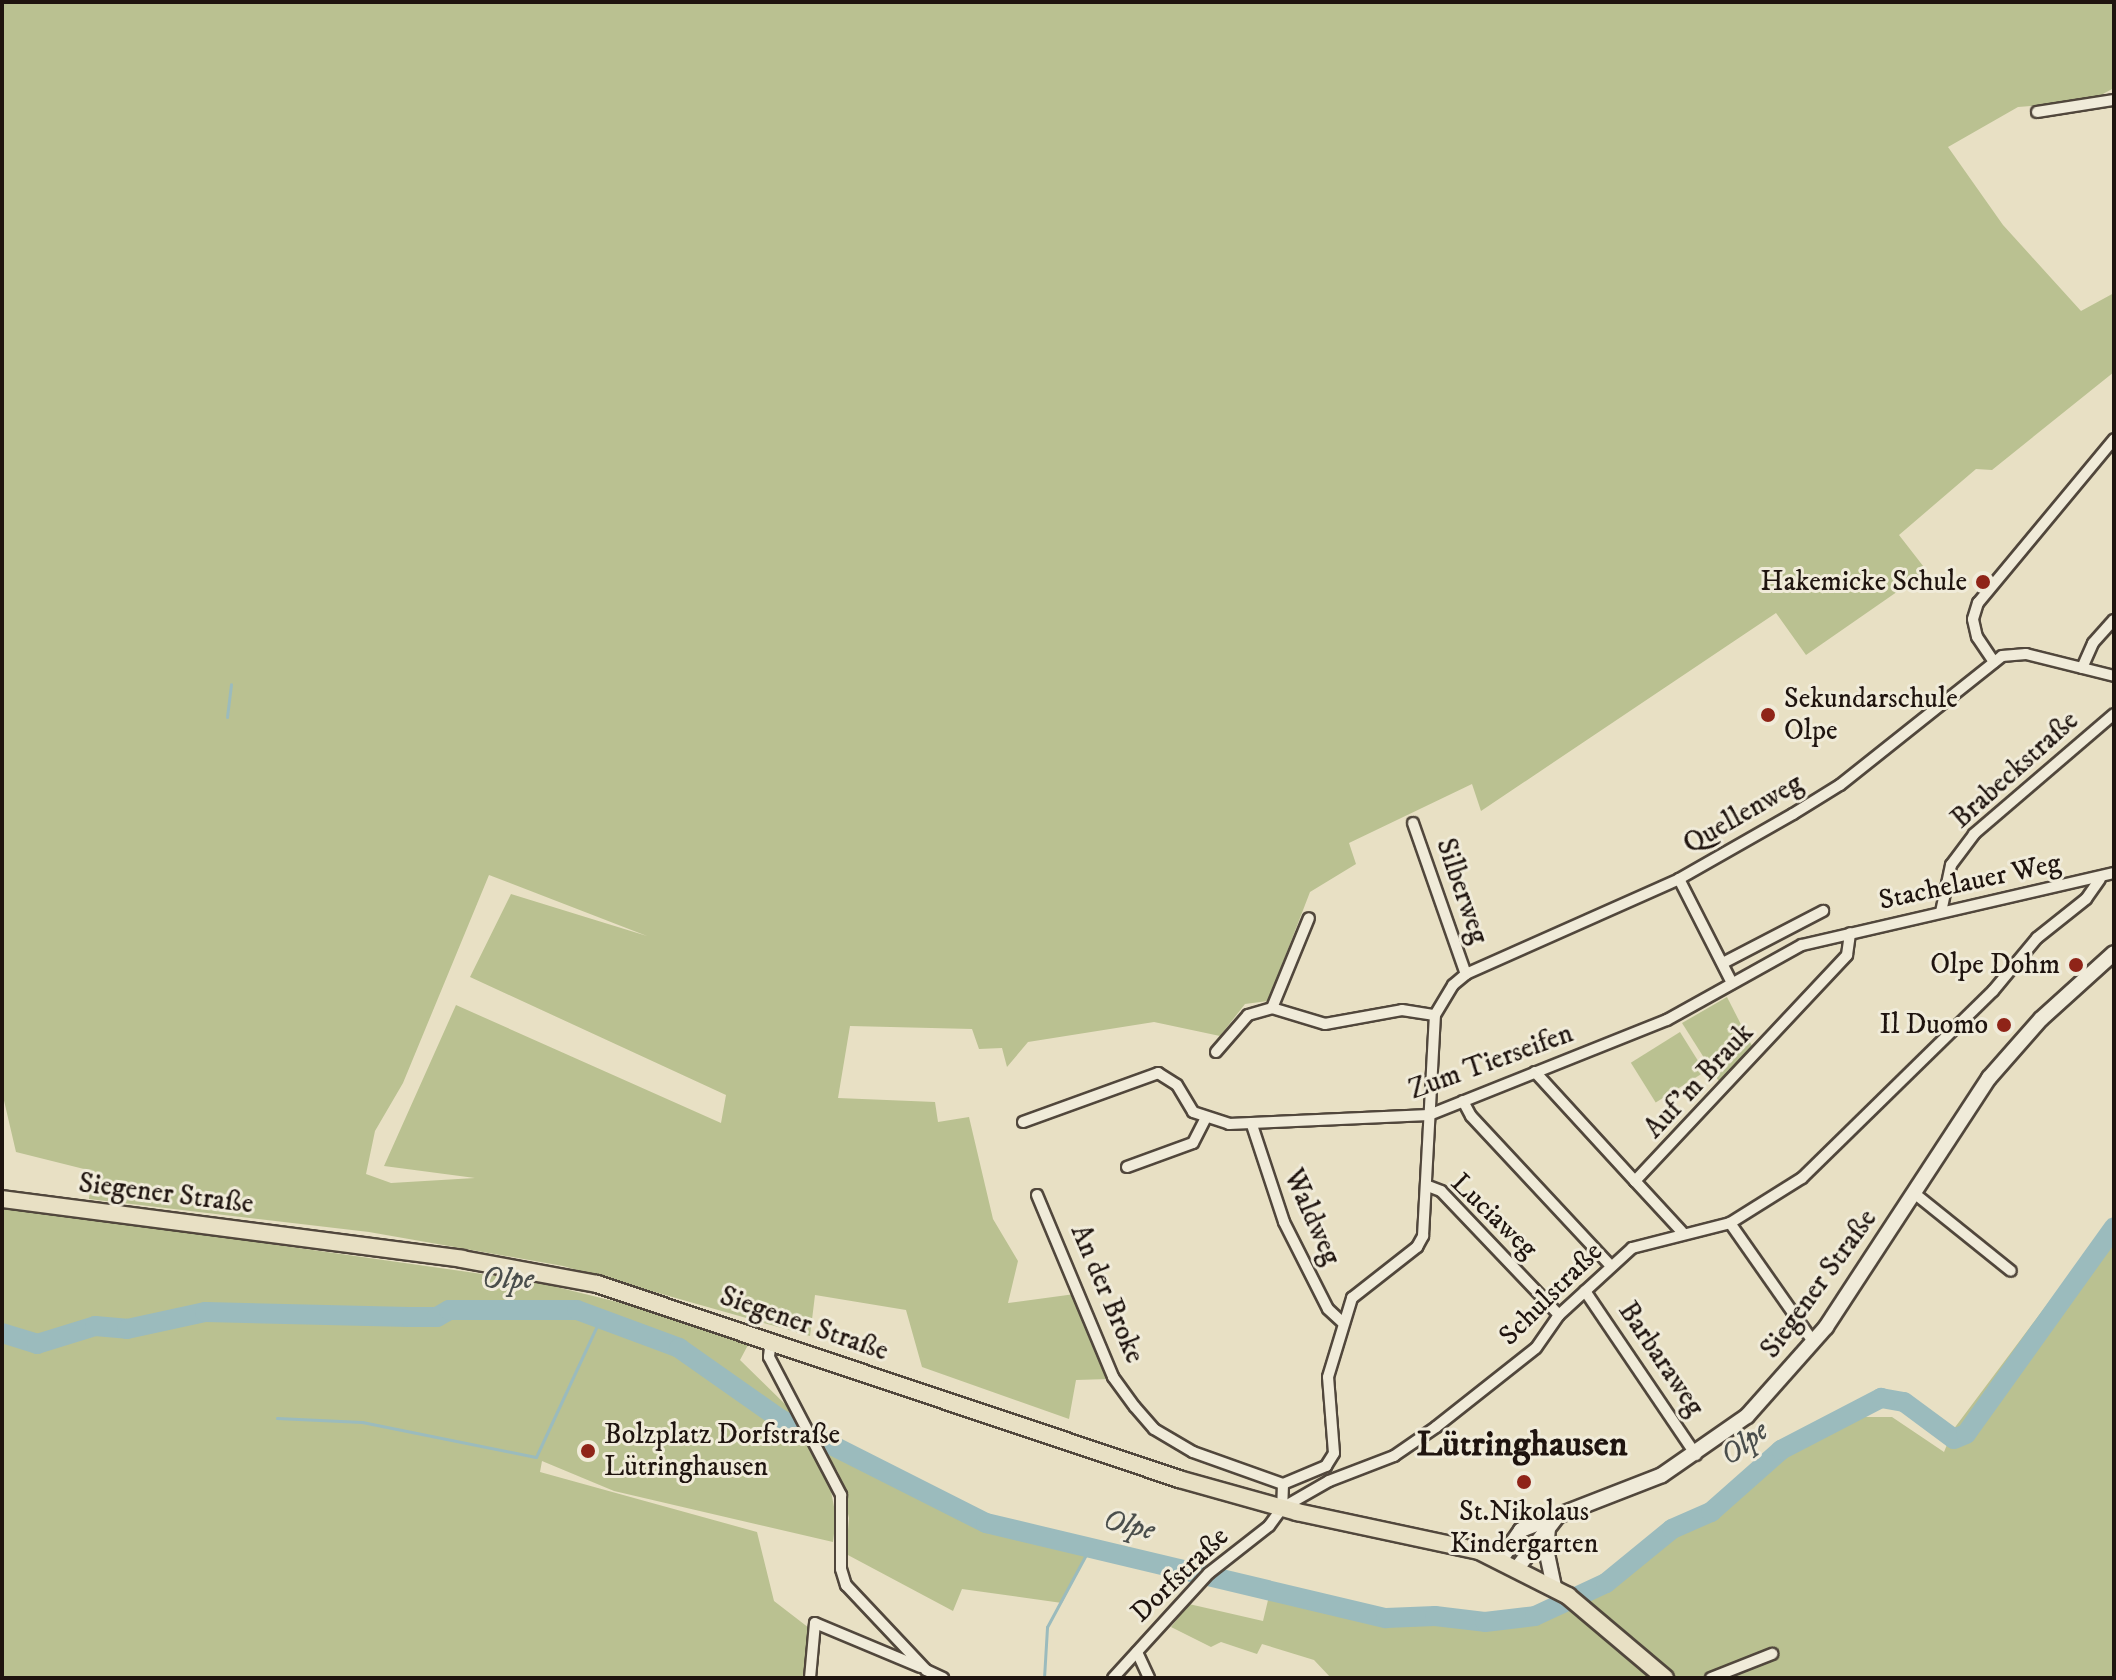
<!DOCTYPE html>
<html>
<head>
<meta charset="utf-8">
<style>
	body { margin:0 }
	#map { position:relative; width:2116px; height:1680px; overflow:hidden; background:#e8e0c4; font-family:"IM FELL DW Pica",serif }
	div>[style] { position:absolute }
	.green>* { inset:0; background:#bac191; transform-origin:0 0 }
	.stream>* { height:3px; margin:-1.5px; padding:0 1.5px; transform-origin:1.5px; border-radius:1.5px; background:#9bbbbd }
	.river>* { height:20px; margin:-10px; padding:0 10px; transform-origin:10px; border-radius:10px; background:#9bbbbd }
	.roads { filter:drop-shadow(2px 0 #51473c) drop-shadow(-2px 0 #51473c) drop-shadow(0 2px #51473c) drop-shadow(0 -2px #51473c) }
	.street>* { height:10px; margin:-5px; padding:0 5px; transform-origin:5px; border-radius:5px; background:#f0ebd9 }
	.secondary>* { height:14px; margin:-7px; padding:0 7px; transform-origin:7px; border-radius:7px; background:#f0ebd9 }
	.primary>* { height:16px; margin:-8px; padding:0 8px; transform-origin:8px; border-radius:8px; background:#e8e0c4 }
	.dots>* { width:22px; height:22px; translate:-50% -50%; box-sizing:border-box; border:4px solid #f0ebd9; border-radius:50% }
	span { translate:-50% -50%; white-space:nowrap; text-align:center; line-height:1.15; -webkit-text-stroke:6px #f0ebd9; paint-order:stroke }
	.poi-label { font-size:28px; color:#1f140f }
	.right { translate:-100% -50%; text-align:right }
	.left { translate:0 -50%; text-align:left }
	.street-label { font-size:28px; color:#1f140f }
	.water-label { font-size:30px; color:#4a4e4c; font-style:italic }
	.district-label { font-size:36px; color:#1f140f; font-weight:700 }
	.frame { position:absolute; inset:0; border:4px solid #1f140f; pointer-events:none }
</style>
</head>
<body>
<div id="map">
	<div class="green">
		<div style="clip-path:polygon(evenodd,2px 2px,2114px 2px,2114px 88px,2090px 101px,2018px 107px,1948px 147px,2003px 225px,2081px 311px,2114px 293px,2114px 372px,1992px 470px,1976px 469px,1899px 535px,1927px 571px,1806px 655px,1776px 613px,1481px 811px,1472px 784px,1349px 843px,1356px 864px,1310px 892px,1268px 1001px,1245px 1004px,1220px 1036px,1154px 1022px,1028px 1042px,1007px 1067px,1002px 1048px,979px 1049px,972px 1029px,850px 1026px,838px 1098px,935px 1102px,938px 1122px,969px 1117px,993px 1219px,1018px 1261px,1008px 1303px,1075px 1294px,1109px 1379px,1076px 1380px,1069px 1419px,922px 1367px,906px 1310px,815px 1295px,810px 1336px,563px 1266px,369px 1232px,89px 1199px,92px 1171px,16px 1152px,2px 1092px,2px 2px,489px 875px,647px 936px,511px 894px,470px 977px,726px 1095px,721px 1123px,456px 1005px,384px 1166px,475px 1178px,391px 1183px,366px 1174px,375px 1131px,403px 1083px,489px 875px)"></div>
		<div style="clip-path:polygon(1727px 997px,1752px 1046px,1720px 1083px,1682px 1023px)"></div>
		<div style="left:1680px;top:1032px;width:47px;height:58px;rotate:58deg"></div>
		<div style="clip-path:polygon(2px 1206px,532px 1281px,638px 1307px,748px 1345px,740px 1360px,791px 1410px,828px 1476px,836px 1517px,833px 1542px,614px 1491px,542px 1461px,540px 1472px,757px 1532px,774px 1601px,809px 1628px,803px 1678px,2px 1678px)"></div>
		<div style="clip-path:polygon(2114px 1215px,2114px 1678px,1331px 1678px,1314px 1660px,1262px 1644px,1257px 1654px,1221px 1642px,1211px 1647px,1171px 1627px,1189px 1604px,1263px 1621px,1269px 1596px,1394px 1624px,1433px 1620px,1484px 1628px,1535px 1621px,1608px 1587px,1670px 1536px,1729px 1505px,1748px 1481px,1778px 1458px,1861px 1417px,1892px 1417px,1944px 1452px,1953px 1430px)"></div>
		<div style="clip-path:polygon(819px 1441px,984px 1524px,1087px 1552px,1062px 1603px,962px 1589px,953px 1611px,846px 1554px,849px 1518px,838px 1472px)"></div>
	</div>
	<div class="stream">
		<div style="left:227px;top:717px;width:33px;rotate:-83deg"></div>
		<div style="left:277px;top:1418px;width:85px;rotate:2.7deg"></div>
		<div style="left:362px;top:1422px;width:177px;rotate:11.4deg"></div>
		<div style="left:536px;top:1457px;width:152px;rotate:-65.1deg"></div>
		<div style="left:1044px;top:1678px;width:51px;rotate:-86.6deg"></div>
		<div style="left:1047px;top:1627px;width:86px;rotate:-61.7deg"></div>
	</div>
	<div class="river">
		<div style="left:2px;top:1333px;width:37px;rotate:17deg"></div>
		<div style="left:37px;top:1344px;width:61px;rotate:-17.2deg"></div>
		<div style="left:95px;top:1326px;width:32px;rotate:5deg"></div>
		<div style="left:127px;top:1329px;width:80px;rotate:-12.3deg"></div>
		<div style="left:205px;top:1312px;width:204px;rotate:1.4deg"></div>
		<div style="left:409px;top:1317px;width:28px"></div>
		<div style="left:437px;top:1317px;width:14px;rotate:-30deg"></div>
		<div style="left:449px;top:1310px;width:128px"></div>
		<div style="left:577px;top:1310px;width:109px;rotate:20.4deg"></div>
		<div style="left:679px;top:1348px;width:123px;rotate:35.1deg"></div>
		<div style="left:780px;top:1419px;width:231px;rotate:26.8deg"></div>
		<div style="left:986px;top:1523px;width:411px;rotate:13.4deg"></div>
		<div style="left:1386px;top:1618px;width:49px;rotate:-2.3deg"></div>
		<div style="left:1435px;top:1616px;width:50px;rotate:6.8deg"></div>
		<div style="left:1485px;top:1622px;width:50px;rotate:-6.8deg"></div>
		<div style="left:1535px;top:1616px;width:78px;rotate:-24.9deg"></div>
		<div style="left:1606px;top:1583px;width:85px;rotate:-39.3deg"></div>
		<div style="left:1672px;top:1529px;width:43px;rotate:-23.6deg"></div>
		<div style="left:1711px;top:1512px;width:94px;rotate:-41.5deg"></div>
		<div style="left:1781px;top:1450px;width:113px;rotate:-27.5deg"></div>
		<div style="left:1881px;top:1398px;width:23px;rotate:10deg"></div>
		<div style="left:1904px;top:1402px;width:62px;rotate:36.5deg"></div>
		<div style="left:1954px;top:1439px;width:13px;rotate:-23deg"></div>
		<div style="left:1966px;top:1434px;width:254px;rotate:-54.4deg"></div>
	</div>
	<div class="roads">
		<div class="street">
			<div style="left:2037px;top:112px;width:78px;rotate:-8.9deg"></div>
			<div style="left:1994px;top:662px;width:30px;rotate:-124deg"></div>
			<div style="left:1977px;top:637px;width:18px;rotate:-103deg"></div>
			<div style="left:1973px;top:619px;width:17px;rotate:-73deg"></div>
			<div style="left:1978px;top:603px;width:213px;rotate:-50.3deg"></div>
			<div style="left:2082px;top:668px;width:27px;rotate:-66deg"></div>
			<div style="left:2093px;top:643px;width:31px;rotate:-48deg"></div>
			<div style="left:1413px;top:823px;width:160px;rotate:70.7deg"></div>
			<div style="left:1679px;top:879px;width:117px;rotate:63deg"></div>
			<div style="left:1941px;top:912px;width:48px;rotate:-78deg"></div>
			<div style="left:1951px;top:865px;width:39px;rotate:-53deg"></div>
			<div style="left:1974px;top:834px;width:184px;rotate:-40.6deg"></div>
			<div style="left:1723px;top:963px;width:113px;rotate:-27.5deg"></div>
			<div style="left:1272px;top:1008px;width:97px;rotate:-67.7deg"></div>
			<div style="left:1216px;top:1052px;width:49px;rotate:-49.1deg"></div>
			<div style="left:1248px;top:1015px;width:25px;rotate:-16deg"></div>
			<div style="left:1272px;top:1008px;width:55px;rotate:16.8deg"></div>
			<div style="left:1325px;top:1024px;width:78px;rotate:-10.3deg"></div>
			<div style="left:1402px;top:1010px;width:33px;rotate:9deg"></div>
			<div style="left:1535px;top:1072px;width:148px;rotate:47.5deg"></div>
			<div style="left:1635px;top:1181px;width:310px;rotate:-46.8deg"></div>
			<div style="left:1847px;top:955px;width:22px;rotate:-82deg"></div>
			<div style="left:1463px;top:1101px;width:17px;rotate:62deg"></div>
			<div style="left:1471px;top:1116px;width:205px;rotate:47deg"></div>
			<div style="left:1023px;top:1122px;width:144px;rotate:-19.9deg"></div>
			<div style="left:1158px;top:1073px;width:22px;rotate:32deg"></div>
			<div style="left:1177px;top:1085px;width:31px;rotate:59deg"></div>
			<div style="left:1193px;top:1112px;width:38px;rotate:18deg"></div>
			<div style="left:1229px;top:1124px;width:200px;rotate:-2.6deg"></div>
			<div style="left:1429px;top:1115px;width:256px;rotate:-21.8deg"></div>
			<div style="left:1667px;top:1020px;width:154px;rotate:-29.1deg"></div>
			<div style="left:1802px;top:945px;width:320px;rotate:-13deg"></div>
			<div style="left:1252px;top:1125px;width:102px;rotate:71.7deg"></div>
			<div style="left:1284px;top:1222px;width:97px;rotate:63.2deg"></div>
			<div style="left:1328px;top:1309px;width:19px;rotate:43deg"></div>
			<div style="left:1127px;top:1167px;width:70px;rotate:-20deg"></div>
			<div style="left:1193px;top:1143px;width:27px;rotate:-63deg"></div>
			<div style="left:1635px;top:1181px;width:69px;rotate:47.3deg"></div>
			<div style="left:1428px;top:1186px;width:14px;rotate:21deg"></div>
			<div style="left:1441px;top:1191px;width:171px;rotate:46.4deg"></div>
			<div style="left:1914px;top:1193px;width:124px;rotate:38.8deg"></div>
			<div style="left:1037px;top:1195px;width:197px;rotate:67.3deg"></div>
			<div style="left:1113px;top:1377px;width:37px;rotate:54deg"></div>
			<div style="left:1135px;top:1407px;width:29px;rotate:49deg"></div>
			<div style="left:1154px;top:1429px;width:45px;rotate:30.5deg"></div>
			<div style="left:1193px;top:1452px;width:96px;rotate:19.6deg"></div>
			<div style="left:1283px;top:1484px;width:24px;rotate:92deg"></div>
			<div style="left:1730px;top:1223px;width:146px;rotate:55deg"></div>
			<div style="left:1585px;top:1291px;width:198px;rotate:55.9deg"></div>
			<div style="left:771px;top:1340px;width:17px;rotate:97deg"></div>
			<div style="left:769px;top:1357px;width:156px;rotate:62.4deg"></div>
			<div style="left:841px;top:1495px;width:74px;rotate:90deg"></div>
			<div style="left:841px;top:1569px;width:17px;rotate:73deg"></div>
			<div style="left:846px;top:1585px;width:117px;rotate:46.7deg"></div>
			<div style="left:926px;top:1670px;width:19px;rotate:25deg"></div>
			<div style="left:1283px;top:1484px;width:47px;rotate:-22.7deg"></div>
			<div style="left:1326px;top:1466px;width:15px;rotate:-58deg"></div>
			<div style="left:1334px;top:1453px;width:76px;rotate:-94.5deg"></div>
			<div style="left:1328px;top:1377px;width:83px;rotate:-73.1deg"></div>
			<div style="left:1352px;top:1298px;width:83px;rotate:-38.1deg"></div>
			<div style="left:1417px;top:1247px;width:13px;rotate:-61deg"></div>
			<div style="left:1423px;top:1236px;width:221px;rotate:-86.9deg"></div>
			<div style="left:1435px;top:1015px;width:35px;rotate:-59deg"></div>
			<div style="left:1453px;top:985px;width:17px;rotate:-40deg"></div>
			<div style="left:1466px;top:974px;width:233px;rotate:-24deg"></div>
			<div style="left:1679px;top:879px;width:131px;rotate:-29.7deg"></div>
			<div style="left:1793px;top:814px;width:55px;rotate:-31.7deg"></div>
			<div style="left:1840px;top:785px;width:207px;rotate:-38.5deg"></div>
			<div style="left:2002px;top:656px;width:24px;rotate:-5deg"></div>
			<div style="left:2026px;top:654px;width:91px;rotate:14deg"></div>
			<div style="left:1137px;top:1652px;width:29px;rotate:65deg"></div>
			<div style="left:810px;top:1678px;width:55px;rotate:-84.8deg"></div>
			<div style="left:815px;top:1623px;width:114px;rotate:22.7deg"></div>
			<div style="left:1113px;top:1678px;width:142px;rotate:-47.6deg"></div>
			<div style="left:1209px;top:1573px;width:76px;rotate:-38.1deg"></div>
			<div style="left:1269px;top:1526px;width:22px;rotate:-54deg"></div>
			<div style="left:1282px;top:1508px;width:54px;rotate:-29.9deg"></div>
			<div style="left:1329px;top:1481px;width:70px;rotate:-21deg"></div>
			<div style="left:1394px;top:1456px;width:51px;rotate:-34.6deg"></div>
			<div style="left:1436px;top:1427px;width:127px;rotate:-38.3deg"></div>
			<div style="left:1536px;top:1348px;width:40px;rotate:-55.1deg"></div>
			<div style="left:1559px;top:1315px;width:99px;rotate:-42.5deg"></div>
			<div style="left:1632px;top:1248px;width:101px;rotate:-14.3deg"></div>
			<div style="left:1730px;top:1223px;width:85px;rotate:-32deg"></div>
			<div style="left:1802px;top:1178px;width:267px;rotate:-44.4deg"></div>
			<div style="left:1993px;top:991px;width:69px;rotate:-50.3deg"></div>
			<div style="left:2037px;top:938px;width:63px;rotate:-38.5deg"></div>
			<div style="left:2086px;top:899px;width:24px;rotate:-55deg"></div>
			<div style="left:1711px;top:1678px;width:66px;rotate:-21.5deg"></div>
		</div>
		<div class="secondary">
			<div style="left:1548px;top:1528px;width:21px;rotate:95deg"></div>
			<div style="left:1546px;top:1549px;width:38px;rotate:78deg"></div>
			<div style="left:1501px;top:1559px;width:35px;rotate:-55deg"></div>
			<div style="left:1521px;top:1530px;width:151px;rotate:-21.3deg"></div>
			<div style="left:1662px;top:1475px;width:103px;rotate:-34.8deg"></div>
			<div style="left:1747px;top:1416px;width:119px;rotate:-48.4deg"></div>
			<div style="left:1826px;top:1327px;width:298px;rotate:-56.8deg"></div>
			<div style="left:1989px;top:1078px;width:79px;rotate:-48.6deg"></div>
			<div style="left:2041px;top:1019px;width:98px;rotate:-42.1deg"></div>
			<div style="left:1518px;top:1567px;width:62px;rotate:-52.2deg"></div>
		</div>
		<div class="primary">
			<div style="left:2px;top:1199px;width:464px;rotate:7.4deg"></div>
			<div style="left:462px;top:1259px;width:137px;rotate:10.5deg"></div>
			<div style="left:597px;top:1284px;width:614px;rotate:18.52deg"></div>
			<div style="left:1179px;top:1479px;width:123px;rotate:15.6deg"></div>
			<div style="left:1297px;top:1512px;width:186px;rotate:12.1deg"></div>
			<div style="left:1479px;top:1551px;width:100px;rotate:26.8deg"></div>
			<div style="left:1568px;top:1596px;width:127px;rotate:40.2deg"></div>
		</div>
	</div>
	<div class="dots">
		<div style="left:1983px;top:582px;background:#8f2418"></div>
		<div style="left:1768px;top:715px;background:#8f2418"></div>
		<div style="left:2076px;top:965px;background:#8f2418"></div>
		<div style="left:2004px;top:1025px;background:#8f2418"></div>
		<div style="left:588px;top:1451px;background:#8f2418"></div>
		<div style="left:1524px;top:1482px;background:#8f2418"></div>
	</div>
	<div class="poi-label">
		<span class="right" style="left:1967px;top:582px">Hakemicke Schule</span>
		<span class="left" style="left:1784px;top:715px">Sekundarschule<br>Olpe</span>
		<span class="right" style="left:2060px;top:965px">Olpe Dohm</span>
		<span class="right" style="left:1988px;top:1025px">Il Duomo</span>
		<span class="left" style="left:604px;top:1451px">Bolzplatz Dorfstraße<br>Lütringhausen</span>
		<span style="left:1524px;top:1528px">St.Nikolaus<br>Kindergarten</span>
	</div>
	<div class="street-label">
		<span style="left:2015px;top:770px;rotate:-42deg">Brabeckstraße</span>
		<span style="left:1743px;top:814px;rotate:-30deg">Quellenweg</span>
		<span style="left:1970px;top:882px;rotate:-12deg">Stachelauer Weg</span>
		<span style="left:1462px;top:891px;rotate:71deg">Silberweg</span>
		<span style="left:1491px;top:1062px;rotate:-20deg">Zum Tierseifen</span>
		<span style="left:1699px;top:1081px;rotate:-47deg">Auf'm Brauk</span>
		<span style="left:166px;top:1194px;rotate:7deg">Siegener Straße</span>
		<span style="left:1494px;top:1216px;rotate:44deg">Luciaweg</span>
		<span style="left:1312px;top:1217px;rotate:66deg">Waldweg</span>
		<span style="left:1819px;top:1284px;rotate:-54deg">Siegener Straße</span>
		<span style="left:1107px;top:1294px;rotate:67deg">An der Broke</span>
		<span style="left:1551px;top:1294px;rotate:-45deg">Schulstraße</span>
		<span style="left:804px;top:1324px;rotate:19deg">Siegener Straße</span>
		<span style="left:1661px;top:1359px;rotate:56deg">Barbaraweg</span>
		<span style="left:1180px;top:1575px;rotate:-44deg">Dorfstraße</span>
	</div>
	<div class="water-label">
		<span style="left:508px;top:1280px">Olpe</span>
		<span style="left:1745px;top:1444px;rotate:-39deg">Olpe</span>
		<span style="left:1129px;top:1526px;rotate:13deg">Olpe</span>
	</div>
	<div class="district-label">
		<span style="left:1522px;top:1445px">Lütringhausen</span>
	</div>
	<div class="frame"></div>
</div>
</body>
</html>
